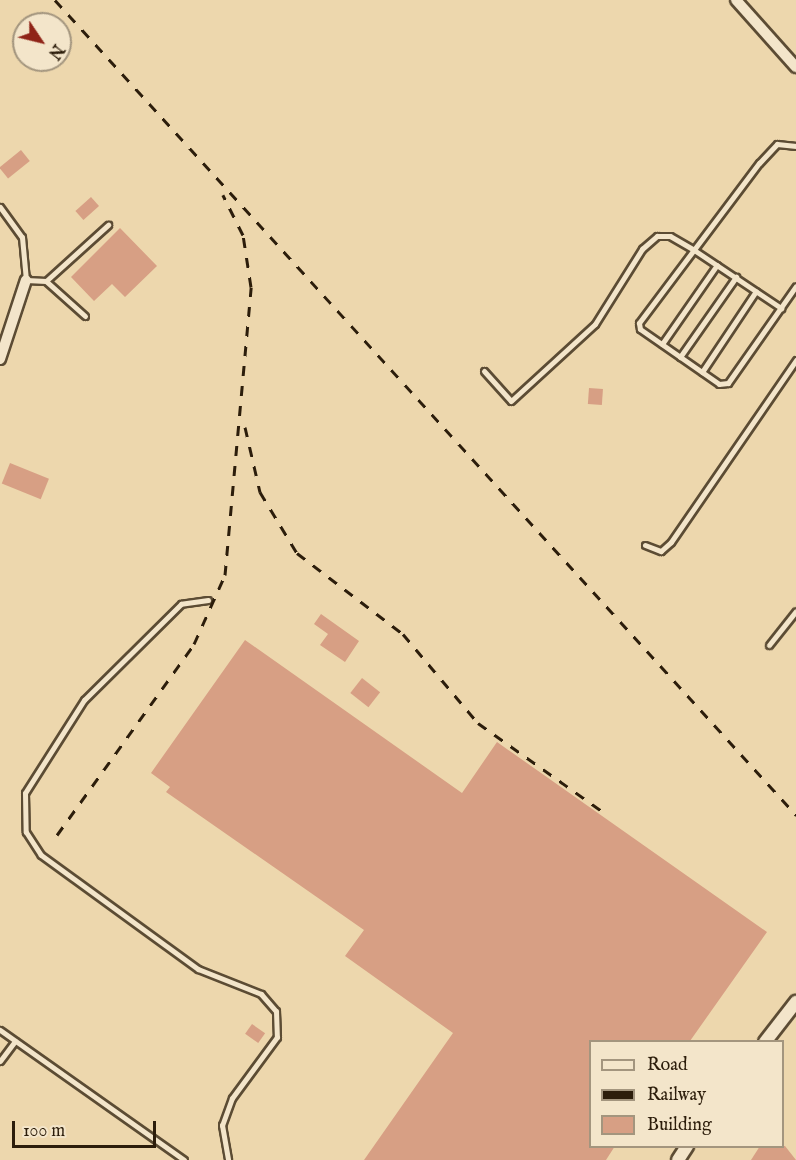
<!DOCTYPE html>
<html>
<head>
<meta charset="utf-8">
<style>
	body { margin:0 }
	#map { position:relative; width:796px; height:1160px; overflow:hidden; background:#edd7ad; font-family:"IM FELL English",serif }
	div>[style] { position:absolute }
	.building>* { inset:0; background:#d79f84; transform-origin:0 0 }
	.roads { filter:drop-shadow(2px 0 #5c4c34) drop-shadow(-2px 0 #5c4c34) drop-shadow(0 2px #5c4c34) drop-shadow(0 -2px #5c4c34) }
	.service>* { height:5px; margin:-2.5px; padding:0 2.5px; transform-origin:2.5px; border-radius:2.5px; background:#f3e5ca }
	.minor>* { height:10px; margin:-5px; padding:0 5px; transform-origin:5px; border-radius:5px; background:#f3e5ca }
	.tertiary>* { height:12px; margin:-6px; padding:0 6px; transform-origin:6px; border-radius:6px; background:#f3e5ca }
	.rail>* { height:3px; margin-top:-1.5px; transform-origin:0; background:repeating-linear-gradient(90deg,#2c1d0b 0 10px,transparent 0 20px) }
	span { translate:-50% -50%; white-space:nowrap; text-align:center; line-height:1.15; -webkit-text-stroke:4.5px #f3e5ca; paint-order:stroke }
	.legend { position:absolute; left:589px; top:1040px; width:195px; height:108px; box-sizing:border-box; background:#f3e5ca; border:2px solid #a3957e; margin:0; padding:8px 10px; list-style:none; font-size:18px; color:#2c1d0b }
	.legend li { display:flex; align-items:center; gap:12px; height:30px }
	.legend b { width:30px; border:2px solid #a3957e }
	.north { position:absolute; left:12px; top:12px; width:60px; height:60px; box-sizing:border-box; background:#f3e5ca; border:2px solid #a3957e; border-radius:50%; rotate:125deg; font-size:16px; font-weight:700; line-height:24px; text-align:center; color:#2c1d0b }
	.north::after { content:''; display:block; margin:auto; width:21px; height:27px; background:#8f2418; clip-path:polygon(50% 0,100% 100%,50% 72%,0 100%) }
	.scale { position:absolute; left:12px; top:1121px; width:144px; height:27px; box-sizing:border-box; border:3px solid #2c1d0b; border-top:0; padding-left:8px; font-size:18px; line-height:21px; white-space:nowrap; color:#2c1d0b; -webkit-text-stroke:4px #f3e5ca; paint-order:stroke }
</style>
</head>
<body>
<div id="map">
	<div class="building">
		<div style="left:21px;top:150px;width:14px;height:28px;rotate:51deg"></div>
		<div style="left:91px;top:197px;width:12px;height:21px;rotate:48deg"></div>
		<div style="clip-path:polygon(120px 228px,157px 266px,125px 297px,112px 284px,94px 301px,71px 277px)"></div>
		<div style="left:589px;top:388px;width:14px;height:16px;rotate:4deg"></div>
		<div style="left:10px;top:463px;width:42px;height:22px;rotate:22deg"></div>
		<div style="clip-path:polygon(321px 614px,359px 641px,345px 662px,320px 645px,328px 634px,314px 624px)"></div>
		<div style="clip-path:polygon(245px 640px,462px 793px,497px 742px,767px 932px,690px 1041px,591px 1041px,591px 1146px,615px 1146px,606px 1160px,364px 1160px,453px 1033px,345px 956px,364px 930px,166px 792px,170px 787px,151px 773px)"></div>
		<div style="left:362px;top:678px;width:23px;height:19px;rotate:38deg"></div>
		<div style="left:252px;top:1024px;width:16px;height:12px;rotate:35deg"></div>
		<div style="clip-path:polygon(760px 1146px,785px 1146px,796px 1160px,751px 1160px)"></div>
	</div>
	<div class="roads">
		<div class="service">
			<div style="left:796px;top:146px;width:19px;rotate:-174deg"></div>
			<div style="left:777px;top:144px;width:26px;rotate:133deg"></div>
			<div style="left:759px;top:163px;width:200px;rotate:126.9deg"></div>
			<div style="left:639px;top:323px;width:6px;rotate:81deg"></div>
			<div style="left:640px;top:329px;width:96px;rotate:34.8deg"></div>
			<div style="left:719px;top:384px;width:9px;rotate:-6deg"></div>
			<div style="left:728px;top:383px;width:118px;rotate:-55deg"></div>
			<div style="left:0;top:207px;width:37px;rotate:54deg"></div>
			<div style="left:22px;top:237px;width:43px;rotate:84.7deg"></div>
			<div style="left:26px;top:280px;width:20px;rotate:3deg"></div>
			<div style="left:85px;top:316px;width:52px;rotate:-138.1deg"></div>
			<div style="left:46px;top:281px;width:84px;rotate:-42.1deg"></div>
			<div style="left:662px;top:344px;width:96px;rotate:-55.2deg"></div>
			<div style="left:680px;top:357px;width:98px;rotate:-55deg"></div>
			<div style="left:484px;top:371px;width:40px;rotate:48deg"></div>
			<div style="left:511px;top:401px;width:114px;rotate:-42.5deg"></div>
			<div style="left:595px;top:324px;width:89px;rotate:-57.9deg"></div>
			<div style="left:642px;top:249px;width:20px;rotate:-41deg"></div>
			<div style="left:657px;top:236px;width:13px"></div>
			<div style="left:670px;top:236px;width:28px;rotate:30deg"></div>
			<div style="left:694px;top:250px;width:105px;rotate:33.7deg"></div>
			<div style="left:702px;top:372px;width:97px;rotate:-56.3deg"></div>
			<div style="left:645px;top:545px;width:17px;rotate:21deg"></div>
			<div style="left:661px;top:551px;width:13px;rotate:-42deg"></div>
			<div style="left:671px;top:542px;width:221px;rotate:-55.5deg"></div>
			<div style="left:208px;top:600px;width:27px;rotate:172deg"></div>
			<div style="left:181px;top:604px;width:136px;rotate:135.3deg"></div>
			<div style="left:84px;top:700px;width:110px;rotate:122.4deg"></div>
			<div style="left:25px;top:793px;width:39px;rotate:89deg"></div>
			<div style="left:26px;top:832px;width:27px;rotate:57deg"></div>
			<div style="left:41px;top:855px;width:194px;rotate:36deg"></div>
			<div style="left:198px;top:969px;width:68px;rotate:21.6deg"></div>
			<div style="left:261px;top:994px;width:23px;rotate:49deg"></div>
			<div style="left:276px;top:1011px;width:26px;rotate:88deg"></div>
			<div style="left:277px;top:1037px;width:76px;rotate:126.4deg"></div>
			<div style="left:232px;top:1098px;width:29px;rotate:110deg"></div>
			<div style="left:222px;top:1125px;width:36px;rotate:80deg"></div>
			<div style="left:769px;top:645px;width:43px;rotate:-51.5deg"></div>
			<div style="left:0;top:1030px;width:225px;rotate:35.2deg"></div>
			<div style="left:0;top:1061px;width:25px;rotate:-53deg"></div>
		</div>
		<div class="minor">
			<div style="left:736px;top:0;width:90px;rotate:48.2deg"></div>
			<div style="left:0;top:359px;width:83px;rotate:-71.8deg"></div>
		</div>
		<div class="tertiary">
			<div style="left:765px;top:1042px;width:51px;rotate:-52.2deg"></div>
			<div style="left:678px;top:1160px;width:17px;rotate:-57deg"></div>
		</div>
	</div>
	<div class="rail">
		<div style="left:55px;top:0;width:1102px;rotate:47.72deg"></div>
		<div style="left:245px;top:427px;width:67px;rotate:77deg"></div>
		<div style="left:260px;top:492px;width:71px;rotate:58.8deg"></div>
		<div style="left:297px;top:553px;width:133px;rotate:37.4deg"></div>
		<div style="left:403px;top:634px;width:116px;rotate:49.9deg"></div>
		<div style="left:478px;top:723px;width:157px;rotate:35.4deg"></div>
		<div style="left:57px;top:835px;width:235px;rotate:-54.3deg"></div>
		<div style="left:194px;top:644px;width:76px;rotate:-65.8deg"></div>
		<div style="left:225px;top:575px;width:289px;rotate:-84.8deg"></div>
		<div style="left:251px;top:287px;width:53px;rotate:-98.7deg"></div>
		<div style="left:243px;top:235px;width:45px;rotate:-116.6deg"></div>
	</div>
	<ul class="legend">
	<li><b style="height:8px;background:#f3e5ca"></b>Road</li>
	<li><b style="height:8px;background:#2c1d0b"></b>Railway</li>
	<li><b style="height:16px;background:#d79f84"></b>Building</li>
	</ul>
	<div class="north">N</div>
	<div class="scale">100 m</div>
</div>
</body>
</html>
